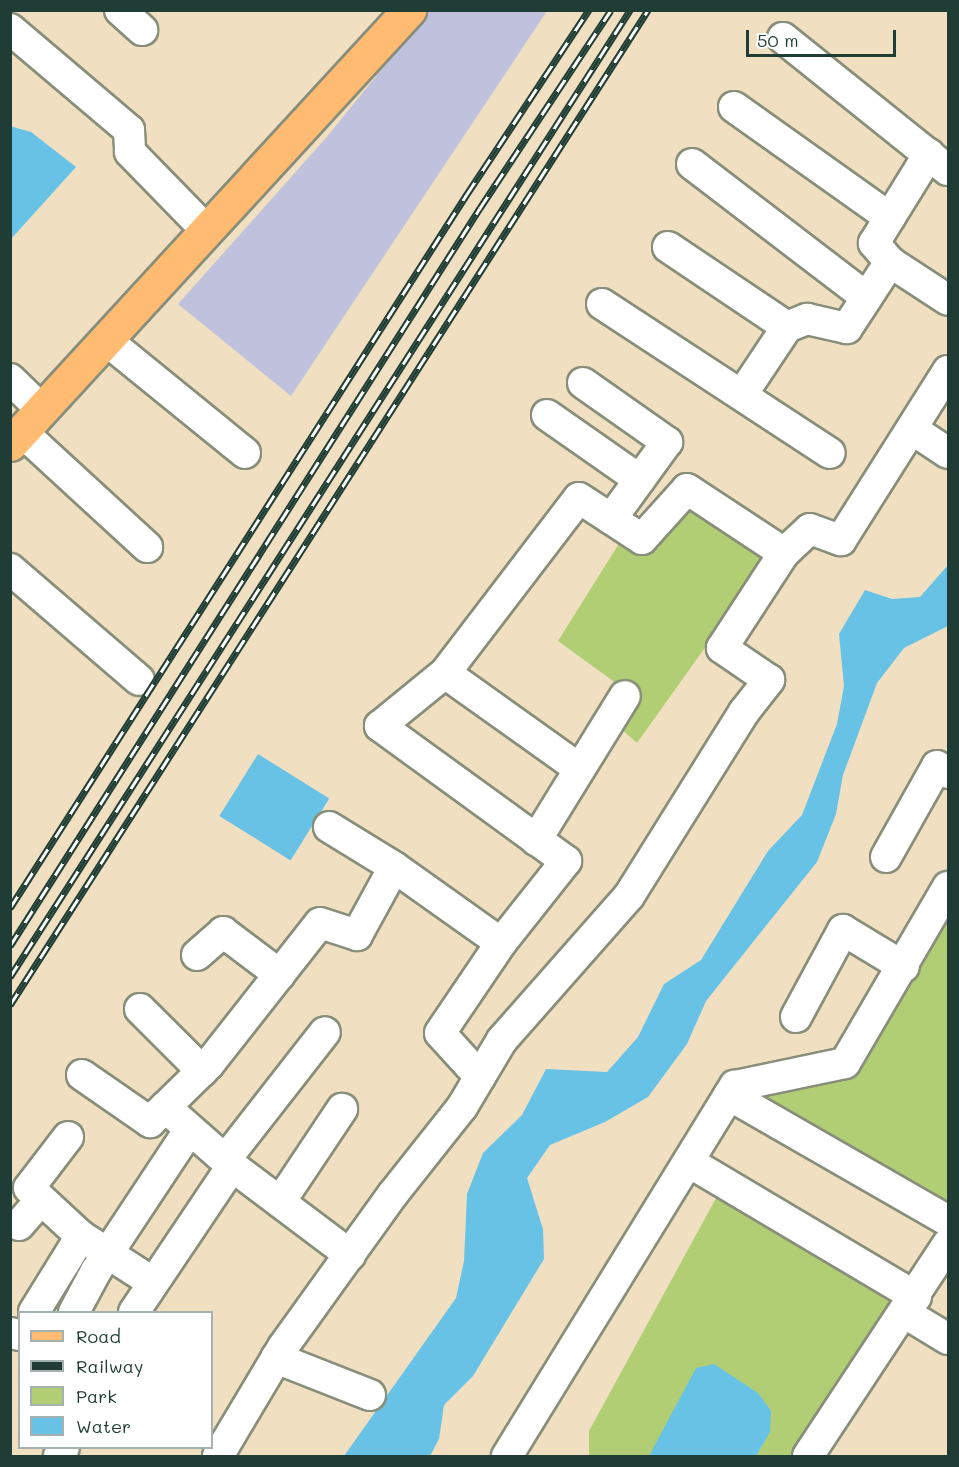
<!DOCTYPE html>
<html>
<head>
<meta charset="utf-8">
<style>
	body { margin:0 }
	#map { position:relative; width:959px; height:1467px; overflow:hidden; background:#f0e0c1; font-family:Mali,sans-serif }
	div>[style] { position:absolute }
	.industrial>* { inset:0; background:#c0c2dd }
	.green>* { inset:0; background:#b1ce75 }
	.water>* { inset:0; background:#68c2e6; transform-origin:0 0 }
	.roads { filter:drop-shadow(2px 0 #888e7a) drop-shadow(-2px 0 #888e7a) drop-shadow(0 2px #888e7a) drop-shadow(0 -2px #888e7a) }
	.minor>* { height:30px; margin:-15px; padding:0 15px; transform-origin:15px; border-radius:15px; background:#fff }
	.major>* { height:33px; margin:-16.5px; padding:0 16.5px; transform-origin:16.5px; border-radius:16.5px; background:#febb71 }
	.rail>* { height:7px; margin-top:-3.5px; transform-origin:0; background:repeating-linear-gradient(90deg,#fff 0 14px,#1f3d34 0 28px); box-sizing:border-box; border-block:2px solid #1f3d34 }
	span { translate:-50% -50%; white-space:nowrap; text-align:center; line-height:1.15; -webkit-text-stroke:6px #fff; paint-order:stroke }
	.frame { position:absolute; inset:0; border:12px solid #1f3d34; pointer-events:none }
	.legend { position:absolute; left:18px; top:1311px; width:195px; height:138px; box-sizing:border-box; background:#fff; border:2px solid #a5b1ae; margin:0; padding:8px 10px; list-style:none; font-size:18px; color:#1f3d34 }
	.legend li { display:flex; align-items:center; gap:12px; height:30px }
	.legend b { width:30px; border:2px solid #a5b1ae }
	.scale { position:absolute; left:746px; top:30px; width:150px; height:27px; box-sizing:border-box; border:3px solid #1f3d34; border-top:0; padding-left:8px; font-size:18px; line-height:21px; white-space:nowrap; color:#1f3d34; -webkit-text-stroke:4px #fff; paint-order:stroke }
</style>
</head>
<body>
<div id="map">
	<div class="industrial">
		<div style="clip-path:polygon(429px 11px,547px 11px,291px 396px,178px 304px,325px 139px)"></div>
	</div>
	<div class="green">
		<div style="clip-path:polygon(691px 500px,773px 552px,637px 743px,618px 726px,631px 694px,558px 641px,620px 542px)"></div>
		<div style="clip-path:polygon(948px 903px,948px 1210px,749px 1097px,850px 1067px)"></div>
		<div style="clip-path:polygon(721px 1189px,906px 1297px,798px 1456px,589px 1456px,589px 1431px)"></div>
	</div>
	<div class="water">
		<div style="clip-path:polygon(10px 126px,31px 132px,76px 167px,11px 239px)"></div>
		<div style="clip-path:polygon(948px 565px,948px 626px,904px 648px,877px 683px,843px 775px,836px 814px,817px 862px,706px 1001px,687px 1044px,648px 1097px,605px 1122px,550px 1145px,527px 1178px,543px 1229px,544px 1259px,473px 1376px,444px 1405px,439px 1439px,430px 1456px,344px 1456px,456px 1298px,464px 1261px,467px 1194px,483px 1153px,522px 1115px,546px 1069px,607px 1072px,638px 1037px,664px 984px,701px 960px,768px 851px,802px 815px,837px 724px,844px 686px,839px 634px,865px 590px,892px 599px,920px 597px)"></div>
		<div style="left:258px;top:754px;width:84px;height:73px;rotate:32deg"></div>
		<div style="clip-path:polygon(714px 1364px,758px 1393px,771px 1411px,770px 1432px,756px 1456px,649px 1456px,696px 1368px)"></div>
	</div>
	<div class="roads">
		<div class="minor">
			<div style="left:120px;top:10px;width:30px;rotate:42deg"></div>
			<div style="left:10px;top:29px;width:156px;rotate:40.3deg"></div>
			<div style="left:129px;top:130px;width:22px;rotate:87deg"></div>
			<div style="left:130px;top:152px;width:110px;rotate:45.7deg"></div>
			<div style="left:783px;top:38px;width:211px;rotate:38.7deg"></div>
			<div style="left:734px;top:107px;width:191px;rotate:35.4deg"></div>
			<div style="left:929px;top:154px;width:105px;rotate:121.7deg"></div>
			<div style="left:874px;top:243px;width:25px;rotate:50deg"></div>
			<div style="left:890px;top:262px;width:69px;rotate:33.2deg"></div>
			<div style="left:692px;top:164px;width:220px;rotate:37.4deg"></div>
			<div style="left:668px;top:247px;width:143px;rotate:33.9deg"></div>
			<div style="left:602px;top:304px;width:272px;rotate:33.2deg"></div>
			<div style="left:106px;top:340px;width:179px;rotate:39.1deg"></div>
			<div style="left:10px;top:379px;width:45px;rotate:44.1deg"></div>
			<div style="left:583px;top:383px;width:103px;rotate:35.1deg"></div>
			<div style="left:667px;top:442px;width:95px;rotate:126deg"></div>
			<div style="left:743px;top:393px;width:79px;rotate:-56.3deg"></div>
			<div style="left:787px;top:327px;width:22px;rotate:-22deg"></div>
			<div style="left:807px;top:319px;width:41px;rotate:12.7deg"></div>
			<div style="left:847px;top:328px;width:79px;rotate:-56.9deg"></div>
			<div style="left:547px;top:415px;width:113px;rotate:35deg"></div>
			<div style="left:912px;top:429px;width:43px;rotate:33.7deg"></div>
			<div style="left:22px;top:432px;width:170px;rotate:42.6deg"></div>
			<div style="left:10px;top:569px;width:170px;rotate:40.7deg"></div>
			<div style="left:445px;top:673px;width:220px;rotate:-52.6deg"></div>
			<div style="left:579px;top:498px;width:75px;rotate:33.1deg"></div>
			<div style="left:642px;top:539px;width:67px;rotate:-48deg"></div>
			<div style="left:687px;top:489px;width:116px;rotate:33.4deg"></div>
			<div style="left:329px;top:827px;width:76px;rotate:31.6deg"></div>
			<div style="left:394px;top:867px;width:131px;rotate:35.4deg"></div>
			<div style="left:536px;top:840px;width:169px;rotate:-58.3deg"></div>
			<div style="left:886px;top:857px;width:104px;rotate:-60.7deg"></div>
			<div style="left:937px;top:766px;width:13px;rotate:32deg"></div>
			<div style="left:197px;top:955px;width:35px;rotate:-41deg"></div>
			<div style="left:223px;top:932px;width:71px;rotate:37deg"></div>
			<div style="left:140px;top:1009px;width:88px;rotate:45deg"></div>
			<div style="left:796px;top:1017px;width:99px;rotate:-61.6deg"></div>
			<div style="left:843px;top:930px;width:71px;rotate:31.2deg"></div>
			<div style="left:82px;top:1075px;width:83px;rotate:34.7deg"></div>
			<div style="left:150px;top:1122px;width:83px;rotate:-44.5deg"></div>
			<div style="left:209px;top:1064px;width:179px;rotate:-51.8deg"></div>
			<div style="left:320px;top:923px;width:39px;rotate:18deg"></div>
			<div style="left:357px;top:935px;width:77px;rotate:-61.4deg"></div>
			<div style="left:480px;top:1077px;width:59px;rotate:-132.3deg"></div>
			<div style="left:440px;top:1033px;width:109px;rotate:-55.9deg"></div>
			<div style="left:501px;top:943px;width:105px;rotate:-51.6deg"></div>
			<div style="left:566px;top:861px;width:230px;rotate:-144deg"></div>
			<div style="left:380px;top:726px;width:84px;rotate:-39.2deg"></div>
			<div style="left:445px;top:673px;width:163px;rotate:35.5deg"></div>
			<div style="left:729px;top:1095px;width:253px;rotate:29.9deg"></div>
			<div style="left:165px;top:1107px;width:89px;rotate:41.4deg"></div>
			<div style="left:232px;top:1166px;width:148px;rotate:37deg"></div>
			<div style="left:68px;top:1137px;width:64px;rotate:127.4deg"></div>
			<div style="left:29px;top:1188px;width:71px;rotate:42.7deg"></div>
			<div style="left:81px;top:1236px;width:85px;rotate:32.9deg"></div>
			<div style="left:225px;top:1160px;width:162px;rotate:-52deg"></div>
			<div style="left:689px;top:1162px;width:264px;rotate:30.7deg"></div>
			<div style="left:280px;top:1202px;width:112px;rotate:-56.3deg"></div>
			<div style="left:19px;top:1225px;width:33px;rotate:-49deg"></div>
			<div style="left:34px;top:1312px;width:89px;rotate:-58.3deg"></div>
			<div style="left:74px;top:1312px;width:47px;rotate:-61.8deg"></div>
			<div style="left:96px;top:1271px;width:170px;rotate:-56.5deg"></div>
			<div style="left:134px;top:1312px;width:176px;rotate:-56.1deg"></div>
			<div style="left:905px;top:1313px;width:50px;rotate:31.2deg"></div>
			<div style="left:10px;top:1333px;width:10px;rotate:11deg"></div>
			<div style="left:276px;top:1358px;width:101px;rotate:21.5deg"></div>
			<div style="left:59px;top:1456px;width:9px;rotate:-58deg"></div>
			<div style="left:218px;top:1456px;width:127px;rotate:-59.2deg"></div>
			<div style="left:283px;top:1347px;width:188px;rotate:-54.3deg"></div>
			<div style="left:393px;top:1194px;width:111px;rotate:-51.6deg"></div>
			<div style="left:462px;top:1107px;width:78px;rotate:-59.2deg"></div>
			<div style="left:502px;top:1040px;width:192px;rotate:-48.6deg"></div>
			<div style="left:629px;top:896px;width:217px;rotate:-58deg"></div>
			<div style="left:744px;top:712px;width:41px;rotate:-52deg"></div>
			<div style="left:769px;top:680px;width:57px;rotate:-145.8deg"></div>
			<div style="left:722px;top:648px;width:113px;rotate:-56.9deg"></div>
			<div style="left:784px;top:553px;width:35px;rotate:-43deg"></div>
			<div style="left:810px;top:529px;width:33px;rotate:20deg"></div>
			<div style="left:841px;top:540px;width:200px;rotate:-57.7deg"></div>
			<div style="left:507px;top:1456px;width:435px;rotate:-58.4deg"></div>
			<div style="left:735px;top:1086px;width:112px;rotate:-11.8deg"></div>
			<div style="left:845px;top:1063px;width:204px;rotate:-59.7deg"></div>
			<div style="left:808px;top:1456px;width:254px;rotate:-56.6deg"></div>
		</div>
		<div class="major">
			<div style="left:10px;top:444px;width:590px;rotate:-47.41deg"></div>
		</div>
	</div>
	<div class="rail">
		<div style="left:10px;top:908px;width:848px;rotate:-57.38deg"></div>
		<div style="left:467px;top:194px;width:221px;rotate:-56.5deg"></div>
		<div style="left:10px;top:946px;width:875px;rotate:-57.51deg"></div>
		<div style="left:480px;top:208px;width:237px;rotate:-56.5deg"></div>
		<div style="left:10px;top:977px;width:1149px;rotate:-57.33deg"></div>
		<div style="left:10px;top:1005px;width:1182px;rotate:-57.33deg"></div>
	</div>
	<div class="frame"></div>
	<ul class="legend">
	<li><b style="height:8px;background:#febb71"></b>Road</li>
	<li><b style="height:8px;background:#1f3d34"></b>Railway</li>
	<li><b style="height:16px;background:#b1ce75"></b>Park</li>
	<li><b style="height:16px;background:#68c2e6"></b>Water</li>
	</ul>
	<div class="scale">50 m</div>
</div>
</body>
</html>
